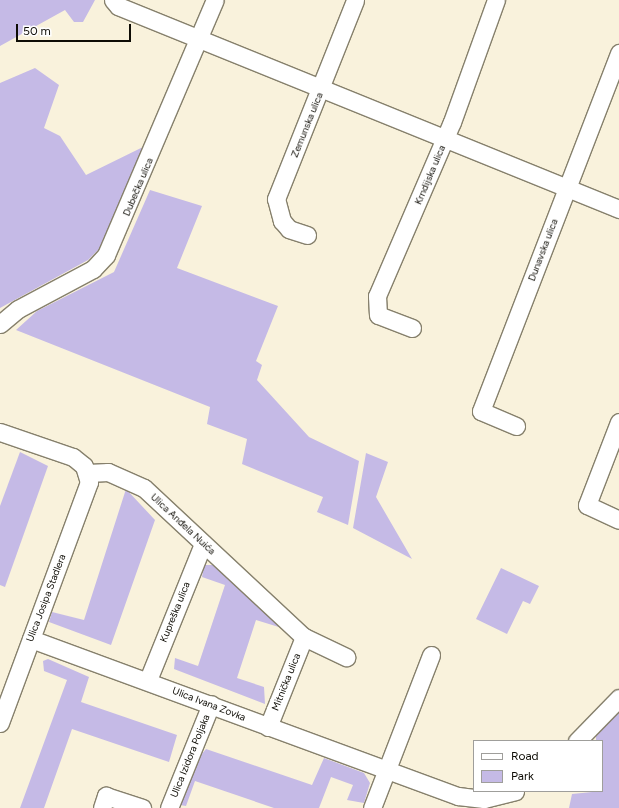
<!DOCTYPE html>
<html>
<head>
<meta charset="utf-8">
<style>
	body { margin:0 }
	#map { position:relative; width:619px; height:808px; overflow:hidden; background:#f9f2dc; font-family:Figtree,sans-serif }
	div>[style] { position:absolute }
	.green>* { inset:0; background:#c5bae6 }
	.roads { filter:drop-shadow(1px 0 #86806c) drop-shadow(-1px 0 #86806c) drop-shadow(0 1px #86806c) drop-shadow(0 -1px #86806c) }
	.minor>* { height:17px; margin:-8.5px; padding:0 8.5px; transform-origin:8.5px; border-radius:8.5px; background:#fff }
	span { translate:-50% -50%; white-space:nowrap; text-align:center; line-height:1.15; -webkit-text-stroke:4px #fff; paint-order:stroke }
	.street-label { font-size:10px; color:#0e0c05 }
	.legend { position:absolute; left:473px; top:740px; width:130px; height:52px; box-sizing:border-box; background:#fff; border:1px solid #9f9e9b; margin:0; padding:5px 7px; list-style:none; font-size:12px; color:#0e0c05 }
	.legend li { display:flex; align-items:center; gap:8px; height:20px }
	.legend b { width:20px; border:1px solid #9f9e9b }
	.scale { position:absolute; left:16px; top:24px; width:115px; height:18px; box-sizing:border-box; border:2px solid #0e0c05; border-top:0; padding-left:5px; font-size:12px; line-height:14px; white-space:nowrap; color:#0e0c05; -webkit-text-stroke:3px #fff; paint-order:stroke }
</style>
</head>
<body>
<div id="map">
	<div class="green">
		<div style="clip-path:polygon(0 0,95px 0,83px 22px,74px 22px,65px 10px,0 46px)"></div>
		<div style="clip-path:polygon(35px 68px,59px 85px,44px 128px,60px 136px,86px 175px,143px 147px,99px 249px,88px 260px,0 308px,0 83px)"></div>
		<div style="clip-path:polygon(150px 190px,202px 206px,177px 268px,278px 306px,256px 361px,262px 365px,257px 380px,309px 437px,359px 461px,348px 525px,317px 512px,323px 497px,242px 464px,247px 439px,207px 424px,210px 407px,16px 330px,37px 311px,114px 272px)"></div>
		<div style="clip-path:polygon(20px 452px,48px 466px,5px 587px,0 585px,0 506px)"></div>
		<div style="clip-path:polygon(366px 453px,388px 462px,376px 497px,412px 559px,353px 528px)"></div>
		<div style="clip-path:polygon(126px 489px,155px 520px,111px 645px,49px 622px,52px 612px,84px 620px)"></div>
		<div style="clip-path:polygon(204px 565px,215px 565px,282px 628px,256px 620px,237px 678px,264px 687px,265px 704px,174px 669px,175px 658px,198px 666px,225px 585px,202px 577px)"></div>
		<div style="clip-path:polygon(501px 568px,539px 586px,530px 604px,523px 601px,507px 634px,476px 619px)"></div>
		<div style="clip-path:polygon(48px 659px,89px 677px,81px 702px,177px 735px,169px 762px,72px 729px,44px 808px,20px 808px,67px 680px,44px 671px,43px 661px)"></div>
		<div style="clip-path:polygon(619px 707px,619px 808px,569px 808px,572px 794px,602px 791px,602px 741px,596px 741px,596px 735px)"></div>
		<div style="clip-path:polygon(206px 749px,312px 785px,324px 758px,364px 773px,370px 783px,364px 803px,347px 800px,353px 785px,331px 777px,319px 808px,274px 808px,195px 781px,186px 806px,180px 805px,192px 766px)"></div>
	</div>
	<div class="roads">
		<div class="minor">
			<div style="left:113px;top:0;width:8px;rotate:50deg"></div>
			<div style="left:118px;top:6px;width:541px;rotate:22.06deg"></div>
			<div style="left:307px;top:235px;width:19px;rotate:-162deg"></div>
			<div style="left:289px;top:229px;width:11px;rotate:-131deg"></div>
			<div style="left:282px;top:221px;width:23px;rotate:-105deg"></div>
			<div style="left:276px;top:199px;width:214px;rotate:-68.3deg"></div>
			<div style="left:0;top:324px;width:23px;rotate:-40deg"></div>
			<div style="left:18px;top:309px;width:85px;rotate:-28.1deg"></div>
			<div style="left:93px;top:269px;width:19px;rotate:-47deg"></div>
			<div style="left:106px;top:255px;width:277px;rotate:-66.9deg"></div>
			<div style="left:412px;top:328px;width:36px;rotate:-159deg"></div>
			<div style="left:378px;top:315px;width:19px;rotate:-93deg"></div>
			<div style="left:377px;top:296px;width:189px;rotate:-66.7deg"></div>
			<div style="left:452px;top:122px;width:130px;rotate:-70.2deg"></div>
			<div style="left:619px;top:422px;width:89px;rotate:111.1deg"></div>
			<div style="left:587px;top:505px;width:35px;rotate:25deg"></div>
			<div style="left:516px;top:426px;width:38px;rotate:-157deg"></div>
			<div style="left:481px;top:411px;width:384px;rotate:-68.9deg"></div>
			<div style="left:0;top:432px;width:77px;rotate:18.9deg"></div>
			<div style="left:73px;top:457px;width:14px;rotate:39deg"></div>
			<div style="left:84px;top:466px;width:17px;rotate:73deg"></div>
			<div style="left:89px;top:482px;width:257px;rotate:110.3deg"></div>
			<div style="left:88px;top:473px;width:20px;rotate:-3deg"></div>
			<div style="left:108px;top:472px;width:39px;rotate:24deg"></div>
			<div style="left:144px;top:488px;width:219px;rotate:43deg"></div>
			<div style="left:304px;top:637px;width:47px;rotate:25.5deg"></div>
			<div style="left:31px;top:639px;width:455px;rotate:20.2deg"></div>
			<div style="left:458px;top:796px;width:26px;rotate:7deg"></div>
			<div style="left:484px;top:799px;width:32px;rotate:-14deg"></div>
			<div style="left:148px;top:680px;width:147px;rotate:-68deg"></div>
			<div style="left:268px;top:727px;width:97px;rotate:-68.2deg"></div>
			<div style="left:577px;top:741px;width:60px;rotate:-45.7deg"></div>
			<div style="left:102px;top:808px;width:13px;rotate:-72deg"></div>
			<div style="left:106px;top:796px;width:38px;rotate:18deg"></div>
			<div style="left:169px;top:808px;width:112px;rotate:-68deg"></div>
			<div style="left:372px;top:808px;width:164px;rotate:-68.9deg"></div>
		</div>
	</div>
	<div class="street-label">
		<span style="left:307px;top:125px;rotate:-68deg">Zemunska ulica</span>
		<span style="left:430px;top:175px;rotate:-67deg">Krndijska ulica</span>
		<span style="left:138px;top:187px;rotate:-67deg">Dubečka ulica</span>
		<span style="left:543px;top:250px;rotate:-69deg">Dunavska ulica</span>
		<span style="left:183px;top:524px;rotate:43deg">Ulica Anđela Nuića</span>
		<span style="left:46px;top:598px;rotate:-69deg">Ulica Josipa Stadlera</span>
		<span style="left:175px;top:612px;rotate:-68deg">Kupreška ulica</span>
		<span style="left:286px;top:682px;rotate:-68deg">Mitnička ulica</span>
		<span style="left:209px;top:704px;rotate:21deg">Ulica Ivana Zovka</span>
		<span style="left:190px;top:756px;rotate:-68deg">Ulica Izidora Poljaka</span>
	</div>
	<ul class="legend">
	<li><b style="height:5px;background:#fff"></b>Road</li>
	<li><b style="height:11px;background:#c5bae6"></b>Park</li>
	</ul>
	<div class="scale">50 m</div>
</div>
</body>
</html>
